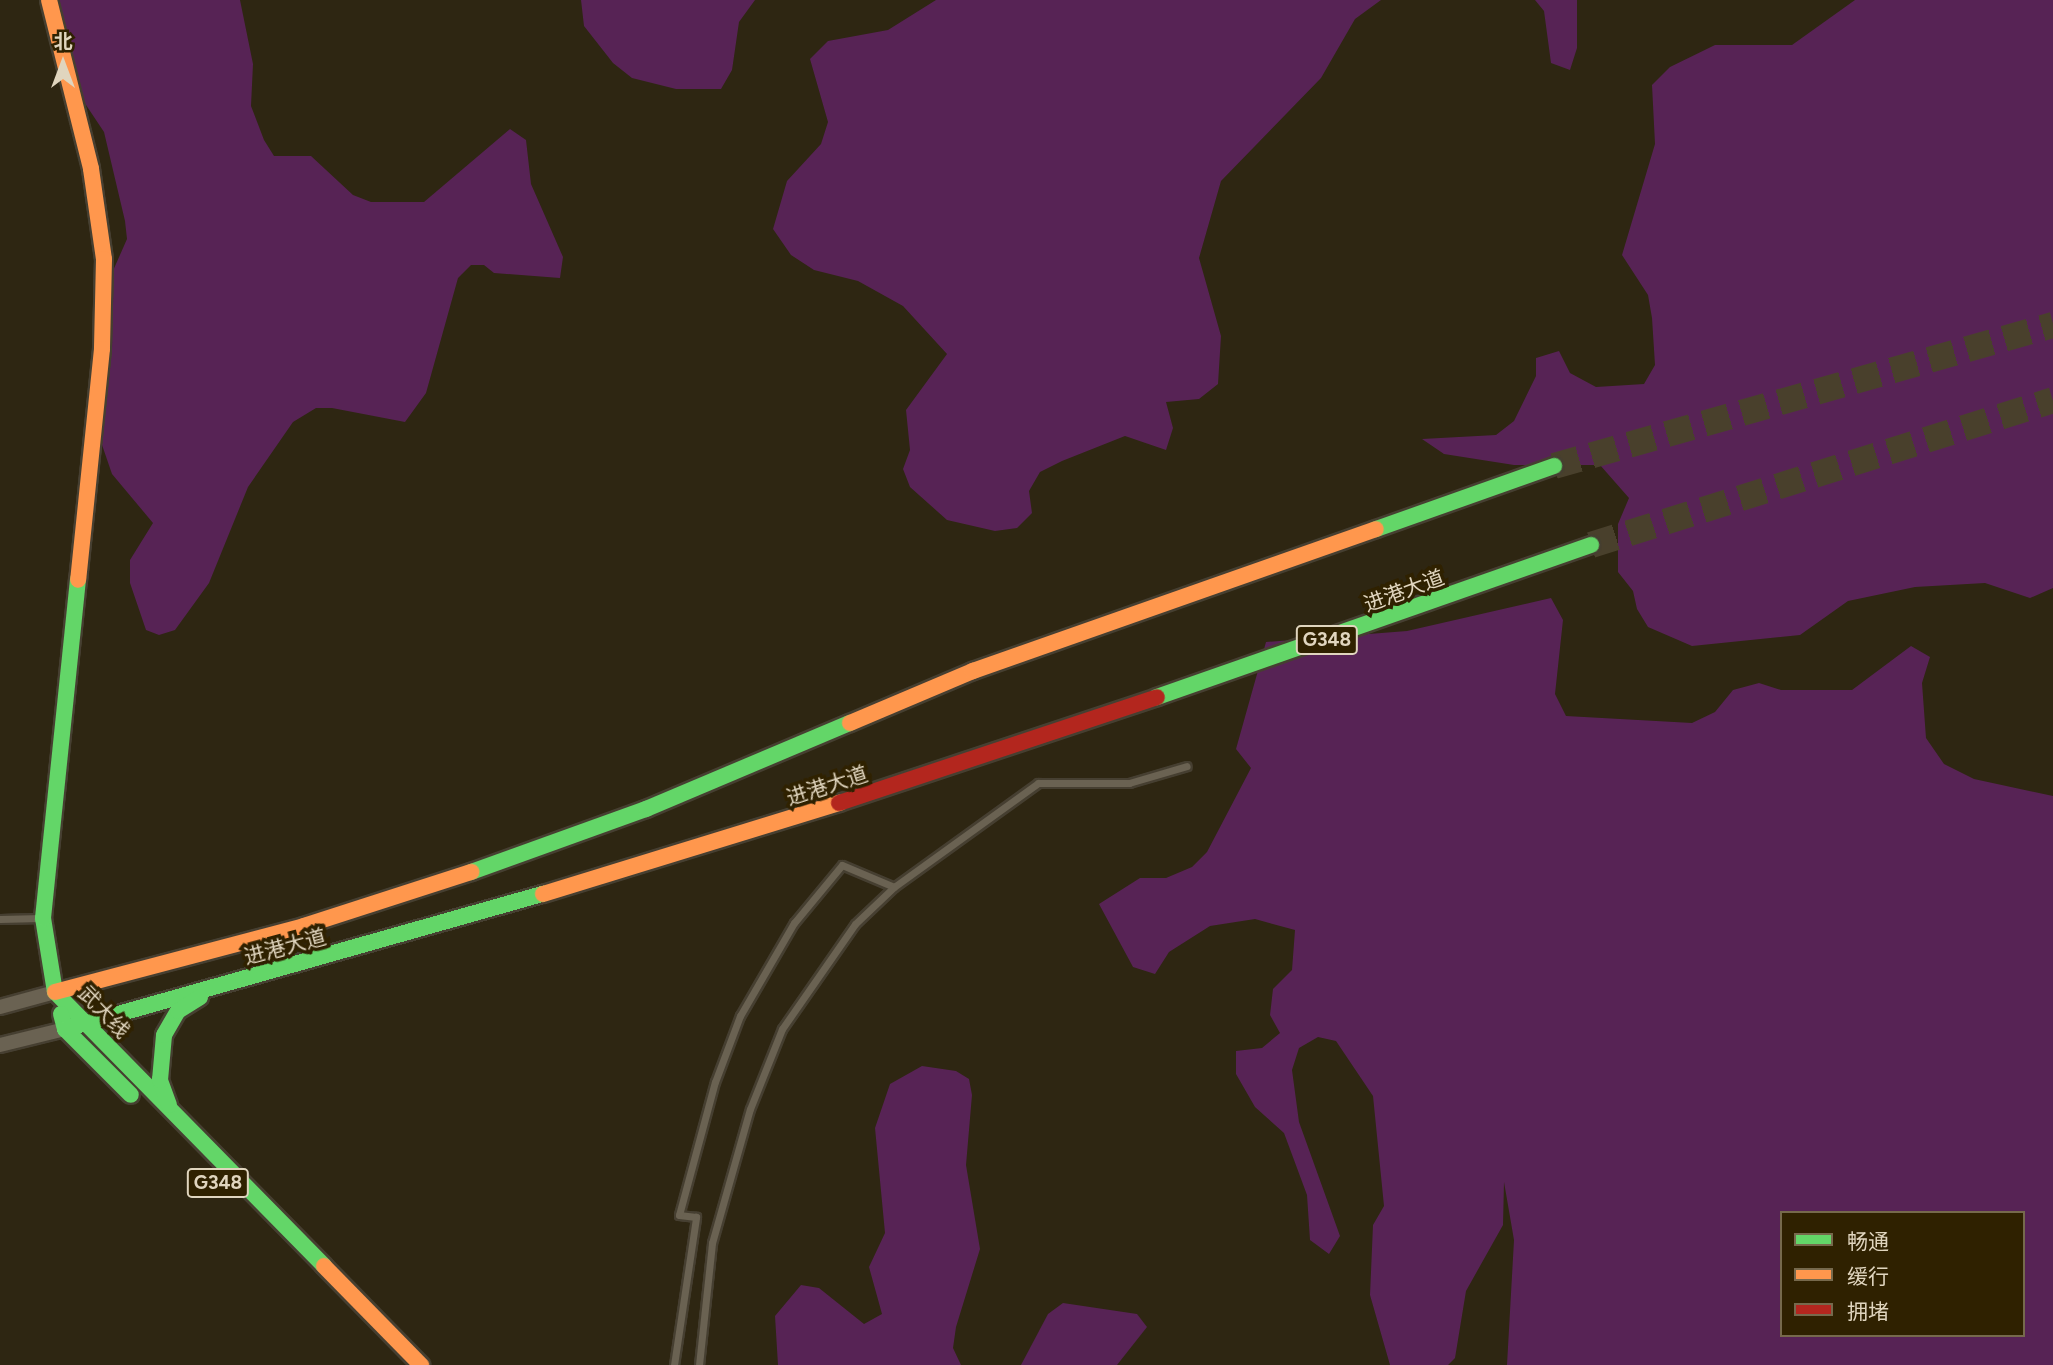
<!DOCTYPE html>
<html>
<head>
<meta charset="utf-8">
<style>
	body { margin:0 }
	#map { position:relative; width:2053px; height:1365px; overflow:hidden; background:#2e2612; font-family:Figtree,"Noto Sans SC",sans-serif }
	div>[style] { position:absolute }
	.green>* { inset:0; background:#572355 }
	.highway-tunnel>* { height:26px; margin-top:-13px; transform-origin:0; background:repeating-linear-gradient(90deg,#49402c 0 26px,transparent 0 39px) }
	.roads { filter:drop-shadow(2px 0 #463f31) drop-shadow(-2px 0 #463f31) drop-shadow(0 2px #463f31) drop-shadow(0 -2px #463f31) }
	.lane>* { height:7px; margin:-3.5px; padding:0 3.5px; transform-origin:3.5px; border-radius:3.5px; background:#6a6252 }
	.street>* { height:14px; margin:-7px; padding:0 7px; transform-origin:7px; border-radius:7px; background:#6a6252 }
	.fast>* { height:16px; margin:-8px; padding:0 8px; transform-origin:8px; border-radius:8px; background:#63d668 }
	.slow>* { height:16px; margin:-8px; padding:0 8px; transform-origin:8px; border-radius:8px; background:#ff974d }
	.jam>* { height:16px; margin:-8px; padding:0 8px; transform-origin:8px; border-radius:8px; background:#b3261e }
	span { translate:-50% -50%; white-space:nowrap; text-align:center; line-height:1.15; -webkit-text-stroke:7px #2f2100; paint-order:stroke }
	.shield-label span { padding:2px 5px; background:#2f2100; border:2px solid; border-radius:5px; -webkit-text-stroke-width:0 }
	.shield-label { font-size:19px; color:#e0d5be; font-weight:700 }
	.street-label { font-size:21px; color:#e0d5be }
	.legend { position:absolute; left:1780px; top:1211px; width:245px; height:126px; box-sizing:border-box; background:#2f2100; border:2px solid #76694c; margin:0; padding:9px 12px; list-style:none; font-size:21px; color:#e0d5be }
	.legend li { display:flex; align-items:center; gap:14px; height:35px }
	.legend b { width:35px; border:2px solid #76694c }
	.north { position:absolute; left:28px; top:28px; width:70px; height:70px; -webkit-text-stroke:5px #2f2100; paint-order:stroke; rotate:0deg; font-size:19px; font-weight:700; line-height:28px; text-align:center; color:#e0d5be }
	.north::after { content:''; display:block; margin:auto; width:24px; height:32px; background:#e0d5be; clip-path:polygon(50% 0,100% 100%,50% 72%,0 100%) }
</style>
</head>
<body>
<div id="map">
	<div class="green">
		<div style="clip-path:polygon(41px 0,240px 0,253px 64px,251px 106px,264px 140px,274px 156px,311px 156px,353px 195px,371px 202px,424px 202px,510px 129px,526px 140px,531px 184px,563px 257px,560px 278px,494px 273px,484px 265px,471px 265px,458px 278px,426px 393px,405px 422px,332px 408px,316px 408px,293px 422px,248px 487px,209px 583px,175px 630px,159px 635px,146px 630px,130px 583px,130px 560px,153px 523px,112px 474px,101px 442px,112px 273px,127px 239px,125px 221px,104px 132px,62px 69px)"></div>
		<div style="clip-path:polygon(581px 0,755px 0,739px 22px,732px 70px,721px 89px,676px 89px,632px 78px,613px 63px,584px 26px)"></div>
		<div style="clip-path:polygon(936px 0,1381px 0,1355px 19px,1321px 78px,1221px 181px,1199px 258px,1221px 336px,1218px 384px,1199px 399px,1166px 402px,1173px 428px,1166px 450px,1125px 436px,1062px 461px,1040px 472px,1029px 491px,1032px 513px,1017px 528px,995px 531px,947px 520px,910px 487px,903px 469px,910px 450px,906px 410px,947px 354px,903px 306px,858px 281px,814px 270px,791px 255px,773px 229px,787px 181px,821px 144px,828px 122px,810px 59px,828px 41px,888px 30px)"></div>
		<div style="clip-path:polygon(1535px 0,1577px 0,1577px 48px,1570px 70px,1551px 63px,1544px 11px)"></div>
		<div style="clip-path:polygon(1855px 0,2053px 0,2053px 588px,2030px 598px,1985px 583px,1915px 587px,1848px 601px,1800px 635px,1692px 646px,1648px 627px,1637px 609px,1633px 591px,1618px 572px,1618px 524px,1629px 498px,1600px 465px,1514px 465px,1444px 454px,1422px 439px,1496px 435px,1514px 421px,1536px 376px,1536px 358px,1559px 351px,1570px 373px,1596px 387px,1644px 384px,1655px 365px,1652px 318px,1648px 295px,1622px 255px,1655px 144px,1652px 85px,1670px 67px,1715px 45px,1792px 45px)"></div>
		<div style="clip-path:polygon(evenodd,1551px 598px,1563px 620px,1555px 694px,1566px 716px,1692px 723px,1715px 712px,1733px 690px,1759px 683px,1781px 690px,1852px 690px,1911px 646px,1930px 657px,1922px 683px,1926px 738px,1944px 764px,1974px 779px,2053px 796px,2053px 1365px,1507px 1365px,1514px 1240px,1504px 1182px,1503px 1225px,1466px 1291px,1455px 1358px,1448px 1365px,1390px 1365px,1370px 1295px,1373px 1225px,1384px 1206px,1373px 1096px,1336px 1041px,1318px 1037px,1299px 1048px,1292px 1070px,1299px 1122px,1340px 1236px,1329px 1254px,1310px 1240px,1307px 1195px,1284px 1133px,1255px 1107px,1236px 1074px,1236px 1051px,1262px 1048px,1280px 1033px,1270px 1015px,1273px 989px,1292px 970px,1295px 930px,1255px 919px,1210px 926px,1169px 952px,1155px 974px,1133px 967px,1099px 904px,1140px 878px,1166px 878px,1192px 867px,1207px 852px,1251px 768px,1236px 749px,1266px 642px,1407px 631px,1551px 598px,1782px 1213px,2023px 1213px,2023px 1335px,1782px 1335px,1782px 1213px)"></div>
		<div style="clip-path:polygon(922px 1066px,956px 1071px,969px 1079px,972px 1095px,966px 1165px,980px 1249px,956px 1327px,953px 1348px,961px 1365px,778px 1365px,775px 1316px,801px 1285px,819px 1288px,864px 1324px,882px 1314px,869px 1267px,885px 1233px,875px 1128px,890px 1084px)"></div>
		<div style="clip-path:polygon(1063px 1303px,1137px 1314px,1147px 1327px,1117px 1365px,1021px 1365px,1048px 1314px)"></div>
	</div>
	<div class="highway-tunnel">
		<div style="left:1554px;top:466px;width:519px;rotate:-15.78deg"></div>
		<div style="left:1591px;top:545px;width:484px;rotate:-17.4deg"></div>
	</div>
	<div class="roads">
		<div class="lane">
			<div style="left:0;top:919px;width:41px;rotate:-1.4deg"></div>
			<div style="left:674px;top:1365px;width:150px;rotate:-81.5deg"></div>
			<div style="left:696px;top:1217px;width:17px;rotate:-173deg"></div>
			<div style="left:679px;top:1215px;width:138px;rotate:-74.9deg"></div>
			<div style="left:715px;top:1082px;width:71px;rotate:-69.3deg"></div>
			<div style="left:740px;top:1016px;width:108px;rotate:-59.9deg"></div>
			<div style="left:794px;top:923px;width:75px;rotate:-50.4deg"></div>
			<div style="left:842px;top:865px;width:56px;rotate:22.9deg"></div>
			<div style="left:699px;top:1365px;width:123px;rotate:-83.9deg"></div>
			<div style="left:712px;top:1243px;width:139px;rotate:-74.2deg"></div>
			<div style="left:750px;top:1109px;width:86px;rotate:-68.2deg"></div>
			<div style="left:782px;top:1029px;width:128px;rotate:-55.2deg"></div>
			<div style="left:855px;top:924px;width:54px;rotate:-43.5deg"></div>
			<div style="left:894px;top:887px;width:178px;rotate:-35.8deg"></div>
			<div style="left:1038px;top:783px;width:91px"></div>
			<div style="left:1129px;top:783px;width:60px;rotate:-16.3deg"></div>
		</div>
		<div class="street">
			<div style="left:0;top:1007px;width:57px;rotate:-15.3deg"></div>
			<div style="left:0;top:1045px;width:67px;rotate:-13.8deg"></div>
		</div>
		<div class="fast">
			<div style="left:1376px;top:529px;width:189px;rotate:-19.5deg"></div>
			<div style="left:1157px;top:697px;width:460px;rotate:-19.3deg"></div>
			<div style="left:471px;top:872px;width:186px;rotate:-19.8deg"></div>
			<div style="left:646px;top:809px;width:221px;rotate:-22.9deg"></div>
			<div style="left:55px;top:992px;width:75px;rotate:-99.2deg"></div>
			<div style="left:43px;top:918px;width:340px;rotate:-84.1deg"></div>
			<div style="left:55px;top:992px;width:384px;rotate:45.5deg"></div>
			<div style="left:61px;top:1014px;width:16px;rotate:75deg"></div>
			<div style="left:65px;top:1029px;width:93px;rotate:45deg"></div>
			<div style="left:65px;top:1029px;width:497px;rotate:-15.8deg"></div>
			<div style="left:169px;top:1105px;width:27px;rotate:-110deg"></div>
			<div style="left:160px;top:1080px;width:45px;rotate:-84.9deg"></div>
			<div style="left:164px;top:1035px;width:28px;rotate:-60deg"></div>
			<div style="left:178px;top:1011px;width:26px;rotate:-32deg"></div>
		</div>
		<div class="slow">
			<div style="left:49px;top:0;width:174px;rotate:76deg"></div>
			<div style="left:91px;top:169px;width:91px;rotate:81.8deg"></div>
			<div style="left:104px;top:259px;width:90px;rotate:91.3deg"></div>
			<div style="left:102px;top:349px;width:232px;rotate:95.9deg"></div>
			<div style="left:850px;top:723px;width:134px;rotate:-22.9deg"></div>
			<div style="left:973px;top:671px;width:427px;rotate:-19.4deg"></div>
			<div style="left:543px;top:894px;width:310px;rotate:-17.1deg"></div>
			<div style="left:55px;top:992px;width:258px;rotate:-14.8deg"></div>
			<div style="left:304px;top:926px;width:176px;rotate:-17.9deg"></div>
			<div style="left:324px;top:1266px;width:139px;rotate:45.6deg"></div>
		</div>
		<div class="jam">
			<div style="left:839px;top:803px;width:335px;rotate:-18.4deg"></div>
		</div>
	</div>
	<div class="shield-label">
		<span style="left:1327px;top:640px">G348</span>
		<span style="left:218px;top:1183px">G348</span>
	</div>
	<div class="street-label">
		<span style="left:1404px;top:591px;rotate:-20deg">进港大道</span>
		<span style="left:827px;top:786px;rotate:-18deg">进港大道</span>
		<span style="left:285px;top:947px;rotate:-15deg">进港大道</span>
		<span style="left:104px;top:1012px;rotate:46deg">武大线</span>
	</div>
	<ul class="legend">
	<li><b style="height:9px;background:#63d668"></b>畅通</li>
	<li><b style="height:9px;background:#ff974d"></b>缓行</li>
	<li><b style="height:9px;background:#b3261e"></b>拥堵</li>
	</ul>
	<div class="north">北</div>
</div>
</body>
</html>
